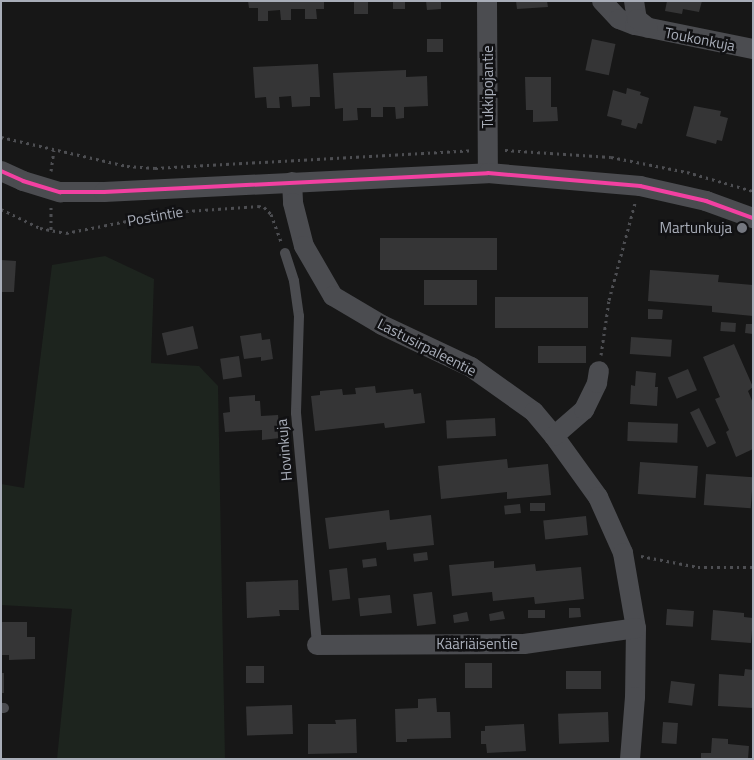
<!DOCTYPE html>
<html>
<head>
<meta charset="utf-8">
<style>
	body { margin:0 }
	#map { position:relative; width:754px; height:760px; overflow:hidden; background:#171717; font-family:"Titillium Web",sans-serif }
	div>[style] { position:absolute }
	.green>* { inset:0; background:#1d241e }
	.building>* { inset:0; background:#353536; transform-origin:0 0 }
	.path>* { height:3px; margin-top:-1.5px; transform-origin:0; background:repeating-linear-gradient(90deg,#4d4e52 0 2.5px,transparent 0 6.5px) }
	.lane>* { height:10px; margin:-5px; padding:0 5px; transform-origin:5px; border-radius:5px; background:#4b4c50 }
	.street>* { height:20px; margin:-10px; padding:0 10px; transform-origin:10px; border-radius:10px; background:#4b4c50 }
	.bus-1>* { height:4px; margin:-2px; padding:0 2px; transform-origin:2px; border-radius:2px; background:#f240a1 }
	.dots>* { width:14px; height:14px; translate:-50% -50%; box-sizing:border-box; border:2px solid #111113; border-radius:50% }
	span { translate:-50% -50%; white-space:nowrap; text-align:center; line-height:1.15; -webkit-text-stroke:5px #111113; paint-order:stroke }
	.street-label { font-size:15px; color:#a8adb8 }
	.poi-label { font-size:15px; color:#a8adb8 }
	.right { translate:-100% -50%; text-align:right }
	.frame { position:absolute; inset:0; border:2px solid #a8adb8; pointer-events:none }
</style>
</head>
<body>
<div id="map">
	<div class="green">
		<div style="clip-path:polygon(105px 256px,154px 279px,151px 363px,199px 366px,218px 386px,225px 759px,57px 759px,72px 609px,1px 605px,1px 484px,24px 488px,52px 265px)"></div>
	</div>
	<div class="building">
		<div style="clip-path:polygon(248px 1px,324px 1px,324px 9px,316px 9px,317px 19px,305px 19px,305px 9px,291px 9px,291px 20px,281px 20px,280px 10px,268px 11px,268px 21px,258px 21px,258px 8px,249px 8px)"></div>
		<div style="left:354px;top:1px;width:14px;height:13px"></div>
		<div style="left:393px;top:1px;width:12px;height:8px"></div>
		<div style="clip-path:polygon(426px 1px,441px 1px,441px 9px,427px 10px)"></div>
		<div style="clip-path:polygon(516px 1px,547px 1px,548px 7px,517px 9px)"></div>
		<div style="clip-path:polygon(667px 1px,702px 1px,699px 12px,683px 9px,682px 14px,665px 11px)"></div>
		<div style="left:443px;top:39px;width:13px;height:16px;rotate:90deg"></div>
		<div style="left:592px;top:39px;width:24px;height:32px;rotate:12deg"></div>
		<div style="clip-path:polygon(318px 64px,320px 97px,310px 97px,310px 106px,292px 107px,291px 96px,279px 97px,280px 108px,267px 108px,266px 97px,255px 98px,253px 67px)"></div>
		<div style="clip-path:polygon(406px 70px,406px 77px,427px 76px,428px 106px,404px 107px,404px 118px,396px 119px,395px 107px,383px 107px,383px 117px,371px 117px,371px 108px,357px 108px,358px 120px,343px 121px,343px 108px,335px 109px,333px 73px)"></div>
		<div style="clip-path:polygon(525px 77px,551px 77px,551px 107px,557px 107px,558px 121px,533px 122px,533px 110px,526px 110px)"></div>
		<div style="clip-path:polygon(627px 88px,641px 92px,640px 95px,649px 98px,642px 124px,638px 123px,636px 129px,621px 125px,622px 120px,607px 116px,613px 90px,626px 94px)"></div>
		<div style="clip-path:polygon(694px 106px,721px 111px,720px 116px,728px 118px,722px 141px,717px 140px,716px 144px,686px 136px)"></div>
		<div style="left:380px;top:238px;width:117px;height:32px"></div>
		<div style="clip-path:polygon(1px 260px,16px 261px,14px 292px,1px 292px)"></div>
		<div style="clip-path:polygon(650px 270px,719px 275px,718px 282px,753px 285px,753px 316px,712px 312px,712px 306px,648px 301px)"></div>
		<div style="left:424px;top:280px;width:53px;height:25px"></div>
		<div style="left:495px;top:297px;width:93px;height:31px"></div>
		<div style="clip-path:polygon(648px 309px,663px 310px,662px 319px,648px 319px)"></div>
		<div style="left:721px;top:322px;width:15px;height:9px;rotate:4deg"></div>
		<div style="clip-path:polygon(746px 324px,753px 324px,753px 334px,745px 333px)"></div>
		<div style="left:193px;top:326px;width:23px;height:32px;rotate:77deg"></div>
		<div style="clip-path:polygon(261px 333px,262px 340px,270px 339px,273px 359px,261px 361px,261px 357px,244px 359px,240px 336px)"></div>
		<div style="left:631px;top:337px;width:41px;height:17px;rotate:4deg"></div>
		<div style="clip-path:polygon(734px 344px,753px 387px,748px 391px,753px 403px,753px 449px,736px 457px,726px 432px,729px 430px,715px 399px,720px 397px,703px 357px)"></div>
		<div style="left:586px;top:346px;width:17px;height:48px;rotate:90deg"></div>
		<div style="left:239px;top:356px;width:21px;height:19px;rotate:82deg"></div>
		<div style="left:688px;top:369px;width:23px;height:22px;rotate:67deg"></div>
		<div style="clip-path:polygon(636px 371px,656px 373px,655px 387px,658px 387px,657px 406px,630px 404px,631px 385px,635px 386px)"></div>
		<div style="clip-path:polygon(375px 386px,376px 393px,413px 389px,414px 394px,421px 393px,425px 423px,385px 428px,384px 423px,315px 431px,311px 396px,320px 395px,320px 391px,342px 389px,343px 395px,356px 394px,355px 388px)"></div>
		<div style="clip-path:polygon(255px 395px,255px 401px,260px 401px,261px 416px,278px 415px,280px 438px,262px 440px,262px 430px,225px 432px,223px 413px,230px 412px,229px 397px)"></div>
		<div style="left:699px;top:408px;width:39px;height:10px;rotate:64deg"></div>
		<div style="left:495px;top:418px;width:18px;height:49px;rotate:87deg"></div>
		<div style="left:628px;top:422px;width:50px;height:19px;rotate:2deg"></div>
		<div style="clip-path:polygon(507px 459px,508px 468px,548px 464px,551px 495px,507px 499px,507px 492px,441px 499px,438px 466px)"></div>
		<div style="left:640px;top:462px;width:58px;height:32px;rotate:4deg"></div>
		<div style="left:706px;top:474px;width:47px;height:31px;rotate:4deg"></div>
		<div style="left:545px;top:503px;width:8px;height:15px;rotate:90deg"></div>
		<div style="left:520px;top:504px;width:9px;height:16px;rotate:84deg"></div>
		<div style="clip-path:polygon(389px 510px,390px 520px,431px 515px,434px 545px,387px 550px,386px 542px,329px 549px,325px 518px)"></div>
		<div style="left:586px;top:516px;width:19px;height:43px;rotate:84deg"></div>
		<div style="left:427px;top:552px;width:8px;height:14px;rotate:83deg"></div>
		<div style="left:376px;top:558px;width:8px;height:14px;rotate:83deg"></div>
		<div style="clip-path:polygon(494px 561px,494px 568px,535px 564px,536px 571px,581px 567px,584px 599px,535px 604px,534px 597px,493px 601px,492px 592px,452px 596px,449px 565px)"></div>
		<div style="left:347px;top:568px;width:31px;height:18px;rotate:84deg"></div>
		<div style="clip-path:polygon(298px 580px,299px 610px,279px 610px,280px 616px,247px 618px,246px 582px)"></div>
		<div style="left:432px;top:592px;width:32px;height:19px;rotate:83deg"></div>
		<div style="left:390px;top:595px;width:18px;height:32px;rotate:84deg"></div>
		<div style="clip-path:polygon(569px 608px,580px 608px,581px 617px,569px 618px)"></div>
		<div style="left:667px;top:609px;width:27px;height:16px;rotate:4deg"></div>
		<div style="left:545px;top:610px;width:8px;height:17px;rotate:90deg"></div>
		<div style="clip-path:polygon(713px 610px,744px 613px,744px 617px,753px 618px,751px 643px,711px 640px)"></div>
		<div style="clip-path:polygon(503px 611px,505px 619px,490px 621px,489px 614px)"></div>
		<div style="clip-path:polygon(467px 612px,469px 621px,454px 623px,453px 615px)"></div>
		<div style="clip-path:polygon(1px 622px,27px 622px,27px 637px,35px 637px,35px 659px,9px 660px,9px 655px,1px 655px)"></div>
		<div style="left:492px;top:663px;width:25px;height:27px;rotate:90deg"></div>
		<div style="left:246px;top:666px;width:18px;height:17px"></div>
		<div style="clip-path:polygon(745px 669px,753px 670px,753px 708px,718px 706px,719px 674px,744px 676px)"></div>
		<div style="left:601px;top:671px;width:18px;height:35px;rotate:90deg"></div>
		<div style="left:1px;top:673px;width:3px;height:20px"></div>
		<div style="left:671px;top:681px;width:24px;height:22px;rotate:7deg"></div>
		<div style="clip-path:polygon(436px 698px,437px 712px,450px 712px,451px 738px,407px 739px,407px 742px,396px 742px,395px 709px,418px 708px,418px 699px)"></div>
		<div style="left:292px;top:705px;width:29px;height:46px;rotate:88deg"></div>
		<div style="left:608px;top:712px;width:30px;height:50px;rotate:88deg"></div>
		<div style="clip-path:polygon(356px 719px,357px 753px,308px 754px,308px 724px,336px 724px,335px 720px)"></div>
		<div style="left:663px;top:722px;width:15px;height:21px;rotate:4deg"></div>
		<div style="clip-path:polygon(524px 724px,526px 751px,487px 753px,486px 744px,481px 744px,481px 731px,485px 731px,485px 726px)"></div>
		<div style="clip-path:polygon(712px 738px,728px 739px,728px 744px,749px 746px,748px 759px,701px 759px,701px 753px,711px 753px)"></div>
	</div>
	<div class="path">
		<div style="left:1px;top:137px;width:129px;rotate:13deg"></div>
		<div style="left:127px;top:166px;width:28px;rotate:4deg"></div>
		<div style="left:155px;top:168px;width:318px;rotate:-3.2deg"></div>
		<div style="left:505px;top:150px;width:106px;rotate:3.8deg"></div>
		<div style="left:611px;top:157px;width:77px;rotate:11.2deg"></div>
		<div style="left:687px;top:172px;width:69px;rotate:16.1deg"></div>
		<div style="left:51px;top:171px;width:21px;rotate:-82deg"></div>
		<div style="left:51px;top:207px;width:24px;rotate:90deg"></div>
		<div style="left:1px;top:209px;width:43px;rotate:26deg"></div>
		<div style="left:40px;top:228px;width:26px;rotate:11deg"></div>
		<div style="left:66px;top:233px;width:109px;rotate:-11.1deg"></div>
		<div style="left:173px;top:212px;width:85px;rotate:-4deg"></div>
		<div style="left:258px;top:206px;width:6px;rotate:9deg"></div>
		<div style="left:264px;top:207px;width:10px;rotate:45deg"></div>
		<div style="left:271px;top:214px;width:29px;rotate:70deg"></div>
		<div style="left:601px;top:355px;width:56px;rotate:-81.7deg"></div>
		<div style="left:609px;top:300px;width:100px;rotate:-75deg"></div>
		<div style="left:641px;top:556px;width:58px;rotate:10.9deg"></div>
		<div style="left:698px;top:567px;width:55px"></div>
	</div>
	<div class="lane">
		<div style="left:285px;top:253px;width:29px;rotate:72deg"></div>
		<div style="left:294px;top:281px;width:35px;rotate:82deg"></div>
		<div style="left:299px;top:316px;width:97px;rotate:91.8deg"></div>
		<div style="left:296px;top:413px;width:233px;rotate:84.8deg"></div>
		<div style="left:1px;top:708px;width:3px"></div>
	</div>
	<div class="street">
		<div style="left:487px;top:1px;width:172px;rotate:89.7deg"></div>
		<div style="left:602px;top:1px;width:25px;rotate:47deg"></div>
		<div style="left:619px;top:19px;width:17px;rotate:21deg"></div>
		<div style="left:635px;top:25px;width:120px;rotate:11.5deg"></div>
		<div style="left:634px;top:1px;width:18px;rotate:81deg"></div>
		<div style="left:637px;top:19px;width:14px;rotate:39deg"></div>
		<div style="left:1px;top:171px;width:24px;rotate:24deg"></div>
		<div style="left:23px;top:181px;width:39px;rotate:17deg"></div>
		<div style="left:60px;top:192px;width:44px"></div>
		<div style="left:104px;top:192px;width:384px;rotate:-2.8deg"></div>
		<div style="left:488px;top:173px;width:153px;rotate:4.9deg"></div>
		<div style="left:640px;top:186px;width:68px;rotate:12.8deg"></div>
		<div style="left:706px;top:201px;width:50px;rotate:19.9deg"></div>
		<div style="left:292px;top:182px;width:21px;rotate:87deg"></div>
		<div style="left:293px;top:203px;width:44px;rotate:75.7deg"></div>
		<div style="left:304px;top:246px;width:58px;rotate:59.9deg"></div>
		<div style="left:333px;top:296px;width:57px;rotate:30.6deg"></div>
		<div style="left:382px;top:325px;width:98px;rotate:25.3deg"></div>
		<div style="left:471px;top:367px;width:77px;rotate:35.5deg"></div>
		<div style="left:534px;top:412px;width:31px;rotate:50deg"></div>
		<div style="left:554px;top:436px;width:75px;rotate:54.2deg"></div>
		<div style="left:598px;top:497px;width:61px;rotate:65.9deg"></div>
		<div style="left:623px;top:553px;width:76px;rotate:80.2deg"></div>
		<div style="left:636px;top:628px;width:69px;rotate:90.8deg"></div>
		<div style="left:635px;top:697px;width:62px;rotate:94.6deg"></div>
		<div style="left:554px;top:436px;width:40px;rotate:-41deg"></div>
		<div style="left:584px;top:410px;width:30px;rotate:-64deg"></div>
		<div style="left:597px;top:383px;width:12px;rotate:-81deg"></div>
		<div style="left:317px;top:645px;width:207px;rotate:-0.3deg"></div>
		<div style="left:524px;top:644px;width:113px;rotate:-8.1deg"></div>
	</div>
	<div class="bus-1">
		<div style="left:1px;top:171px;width:24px;rotate:24deg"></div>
		<div style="left:23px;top:181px;width:39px;rotate:17deg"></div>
		<div style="left:60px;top:192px;width:44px"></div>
		<div style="left:104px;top:192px;width:384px;rotate:-2.8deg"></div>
		<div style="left:488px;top:173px;width:153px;rotate:4.9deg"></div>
		<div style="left:640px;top:186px;width:68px;rotate:12.8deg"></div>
		<div style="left:706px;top:201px;width:50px;rotate:19.9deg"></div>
	</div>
	<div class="dots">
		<div style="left:742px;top:228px;background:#757880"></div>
	</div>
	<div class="street-label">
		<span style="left:700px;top:39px;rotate:11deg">Toukonkuja</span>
		<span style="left:488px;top:87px;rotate:-90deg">Tukkipojantie</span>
		<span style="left:155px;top:216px;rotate:-10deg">Postintie</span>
		<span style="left:427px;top:347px;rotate:27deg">Lastusirpaleentie</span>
		<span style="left:284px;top:450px;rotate:-95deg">Hovinkuja</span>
		<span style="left:477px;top:644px">Kääriäisentie</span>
	</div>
	<div class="poi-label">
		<span class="right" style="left:732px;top:228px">Martunkuja</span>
	</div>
	<div class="frame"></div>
</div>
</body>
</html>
